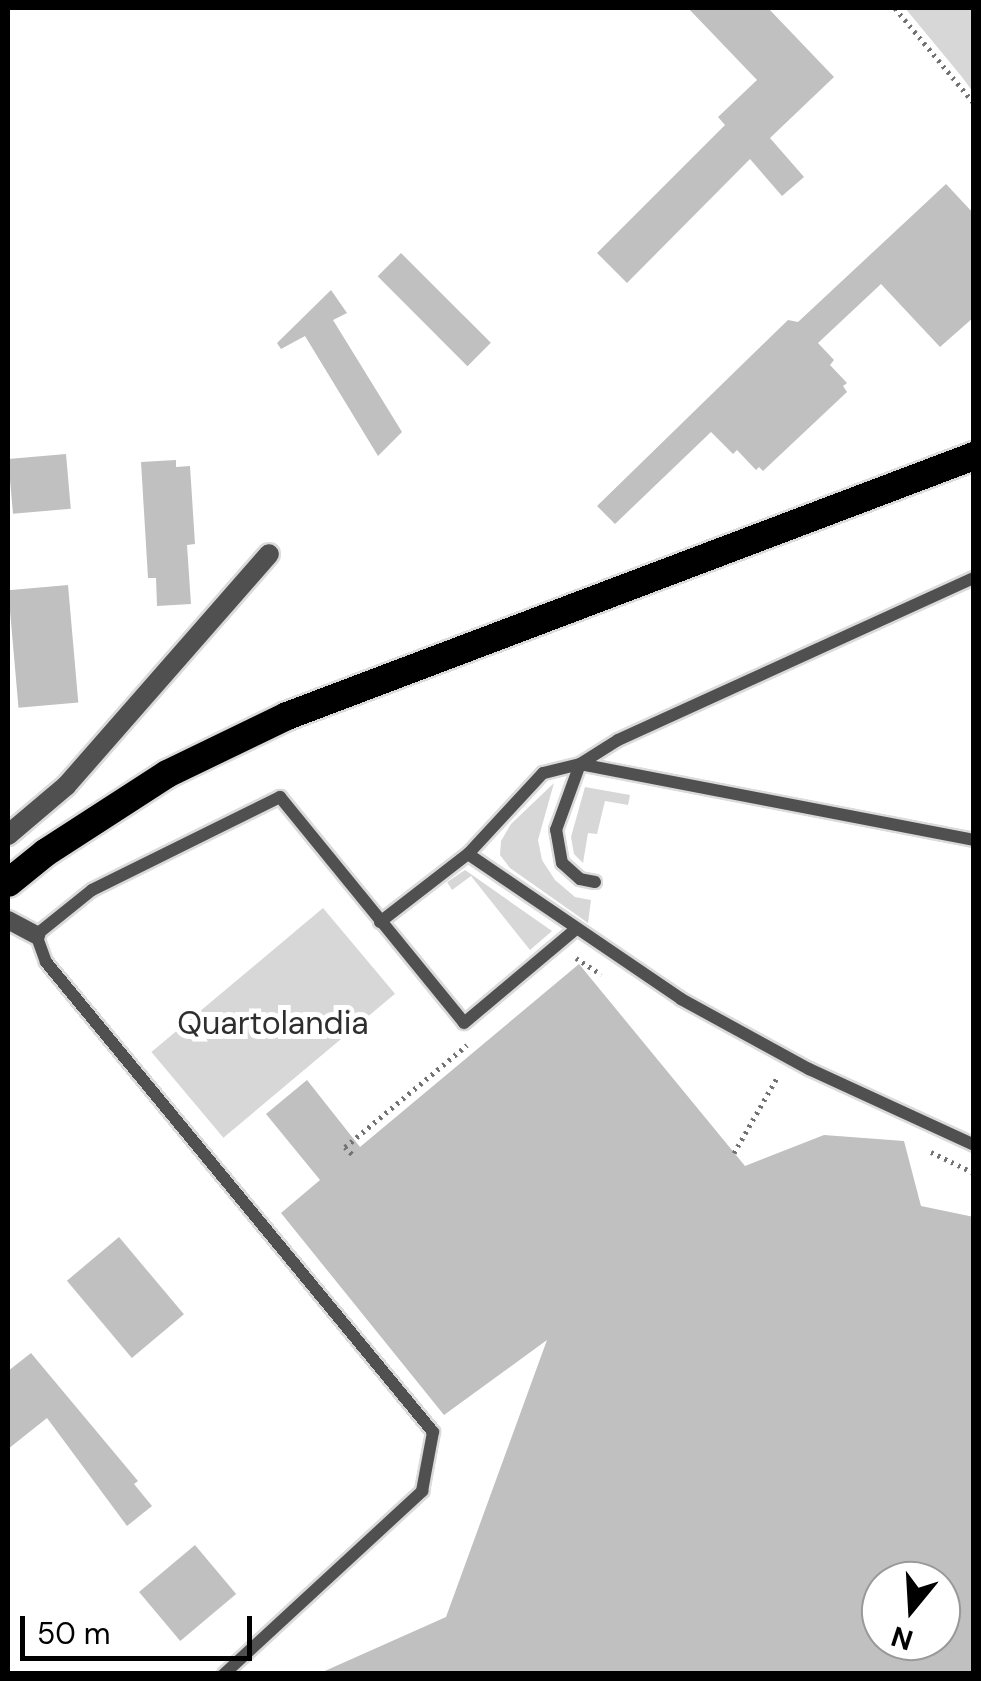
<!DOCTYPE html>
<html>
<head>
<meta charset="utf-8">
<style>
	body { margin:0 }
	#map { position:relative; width:981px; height:1681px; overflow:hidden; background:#fff; font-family:"DM Sans",sans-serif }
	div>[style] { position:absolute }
	.green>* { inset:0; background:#d7d7d7; transform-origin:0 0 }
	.building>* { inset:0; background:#c0c0c0; transform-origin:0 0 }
	.path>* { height:5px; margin-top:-2.5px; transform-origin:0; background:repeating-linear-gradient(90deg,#727272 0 2.5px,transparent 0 7.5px) }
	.roads { filter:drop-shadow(2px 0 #dbdbdb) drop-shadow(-2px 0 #dbdbdb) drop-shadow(0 2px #dbdbdb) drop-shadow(0 -2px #dbdbdb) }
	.service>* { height:12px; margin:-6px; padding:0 6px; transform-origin:6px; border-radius:6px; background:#505050 }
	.pedestrian>* { height:18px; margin:-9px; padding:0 9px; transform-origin:9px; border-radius:9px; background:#505050 }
	.minor>* { height:20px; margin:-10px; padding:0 10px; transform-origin:10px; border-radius:10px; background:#505050 }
	.trunk>* { height:28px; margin:-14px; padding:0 14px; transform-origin:14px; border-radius:14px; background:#000 }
	span { translate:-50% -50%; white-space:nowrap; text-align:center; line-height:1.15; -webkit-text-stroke:10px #fff; paint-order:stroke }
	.park-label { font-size:32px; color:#2e2e2e }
	.frame { position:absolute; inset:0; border:10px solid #000; pointer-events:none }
	.north { position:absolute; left:861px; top:1561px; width:100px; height:100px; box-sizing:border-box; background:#fff; border:2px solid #999; border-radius:50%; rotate:198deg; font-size:28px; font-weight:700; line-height:40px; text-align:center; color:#000 }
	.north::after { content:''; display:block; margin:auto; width:35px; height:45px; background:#000; clip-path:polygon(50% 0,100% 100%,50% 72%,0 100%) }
	.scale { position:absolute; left:20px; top:1616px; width:232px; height:45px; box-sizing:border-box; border:5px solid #000; border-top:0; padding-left:12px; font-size:30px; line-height:35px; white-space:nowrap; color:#000; -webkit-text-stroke:8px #fff; paint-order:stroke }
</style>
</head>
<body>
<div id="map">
	<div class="green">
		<div style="clip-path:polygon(905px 8px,973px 8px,973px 92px,962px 77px)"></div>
		<div style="clip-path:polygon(554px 783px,538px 840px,542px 860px,555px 880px,575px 897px,591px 900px,588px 923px,510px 868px,500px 855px,501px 841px,511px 824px)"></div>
		<div style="clip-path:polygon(585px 787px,630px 795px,628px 805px,605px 801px,597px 834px,588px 833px,583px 863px,574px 854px,571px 837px)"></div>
		<div style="clip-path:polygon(465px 870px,552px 931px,530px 950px,471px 876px,452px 890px,447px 882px)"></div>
		<div style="left:323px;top:908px;width:112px;height:224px;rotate:50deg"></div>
	</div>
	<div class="building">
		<div style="clip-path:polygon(688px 8px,768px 8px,834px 77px,770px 138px,804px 177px,782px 196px,750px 159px,627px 283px,597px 253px,725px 125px,718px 117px,757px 80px)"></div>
		<div style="clip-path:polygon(946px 184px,974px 214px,974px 317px,940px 347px,881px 284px,818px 343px,834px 360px,830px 365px,847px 383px,843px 386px,847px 392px,763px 471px,759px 467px,756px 470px,737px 450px,733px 454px,711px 432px,615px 524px,597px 506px,788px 320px,798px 322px)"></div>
		<div style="left:401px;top:253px;width:127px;height:33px;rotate:45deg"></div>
		<div style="clip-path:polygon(331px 290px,347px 313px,333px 320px,402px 432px,378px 456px,305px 336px,281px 349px,277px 343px)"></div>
		<div style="left:66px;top:454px;width:55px;height:58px;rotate:85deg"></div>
		<div style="clip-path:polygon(176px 460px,176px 467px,190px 466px,195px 544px,187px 545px,191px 604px,157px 606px,156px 578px,148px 578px,141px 462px)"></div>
		<div style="left:68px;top:585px;width:118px;height:60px;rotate:85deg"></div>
		<div style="clip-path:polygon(evenodd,579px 964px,745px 1166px,824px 1135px,904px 1141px,921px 1206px,974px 1217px,974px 1674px,318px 1674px,446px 1617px,547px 1340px,444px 1415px,281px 1213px,320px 1180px,266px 1114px,307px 1080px,360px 1147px,579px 964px,881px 1581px,941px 1581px,941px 1641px,881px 1641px,881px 1581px)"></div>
		<div style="left:119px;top:1237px;width:101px;height:68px;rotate:50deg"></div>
		<div style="clip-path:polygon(31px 1353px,138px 1481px,134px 1484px,152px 1506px,127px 1526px,47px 1418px,8px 1449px,8px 1371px)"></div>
		<div style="left:195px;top:1545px;width:64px;height:73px;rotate:50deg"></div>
	</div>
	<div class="path">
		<div style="left:895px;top:8px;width:124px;rotate:50.3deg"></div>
		<div style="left:576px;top:958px;width:30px;rotate:33deg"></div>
		<div style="left:931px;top:1152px;width:48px;rotate:26deg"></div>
		<div style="left:734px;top:1153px;width:89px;rotate:-60.3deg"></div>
		<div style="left:352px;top:1154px;width:10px;rotate:-135deg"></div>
		<div style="left:345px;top:1147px;width:159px;rotate:-39.9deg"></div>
	</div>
	<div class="roads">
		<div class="service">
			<div style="left:974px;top:840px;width:401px;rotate:-169.1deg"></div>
			<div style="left:580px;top:764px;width:38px;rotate:166deg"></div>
			<div style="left:543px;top:773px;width:110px;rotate:132.8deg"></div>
			<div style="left:468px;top:854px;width:258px;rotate:34.2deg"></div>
			<div style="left:681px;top:999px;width:146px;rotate:28.7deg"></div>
			<div style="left:809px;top:1069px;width:182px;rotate:24.7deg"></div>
			<div style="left:595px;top:882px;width:15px;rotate:-169deg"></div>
			<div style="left:580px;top:879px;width:24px;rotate:-138deg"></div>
			<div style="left:562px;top:863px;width:34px;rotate:-100deg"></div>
			<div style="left:556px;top:830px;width:70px;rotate:-70deg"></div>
			<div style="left:580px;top:764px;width:45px;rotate:-32.3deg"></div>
			<div style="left:618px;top:740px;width:391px;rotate:-24.5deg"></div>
			<div style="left:380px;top:922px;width:111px;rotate:-37.7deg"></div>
			<div style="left:224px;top:1674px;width:270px;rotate:-42.7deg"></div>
			<div style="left:422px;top:1491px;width:60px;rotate:-79.4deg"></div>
			<div style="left:433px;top:1432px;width:609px;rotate:-129.47deg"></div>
			<div style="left:46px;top:962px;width:29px;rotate:-110deg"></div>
			<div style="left:36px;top:935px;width:72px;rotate:-38.8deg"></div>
			<div style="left:92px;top:890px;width:210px;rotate:-26.3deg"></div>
			<div style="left:280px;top:797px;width:291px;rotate:50.8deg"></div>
			<div style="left:464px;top:1023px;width:145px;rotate:-40deg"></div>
		</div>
		<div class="pedestrian">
			<div style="left:8px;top:920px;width:32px;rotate:28deg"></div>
		</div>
		<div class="minor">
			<div style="left:8px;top:835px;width:76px;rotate:-40.2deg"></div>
			<div style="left:66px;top:786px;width:308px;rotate:-48.8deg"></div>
		</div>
		<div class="trunk">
			<div style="left:8px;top:883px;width:48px;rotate:-39deg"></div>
			<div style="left:45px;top:853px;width:145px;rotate:-32.9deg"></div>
			<div style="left:167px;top:774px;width:133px;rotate:-25.8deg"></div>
			<div style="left:287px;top:716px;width:735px;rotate:-20.73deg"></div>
		</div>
	</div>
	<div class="park-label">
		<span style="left:273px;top:1023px">Quartolandia</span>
	</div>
	<div class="frame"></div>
	<div class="north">N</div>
	<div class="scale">50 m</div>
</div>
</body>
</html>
